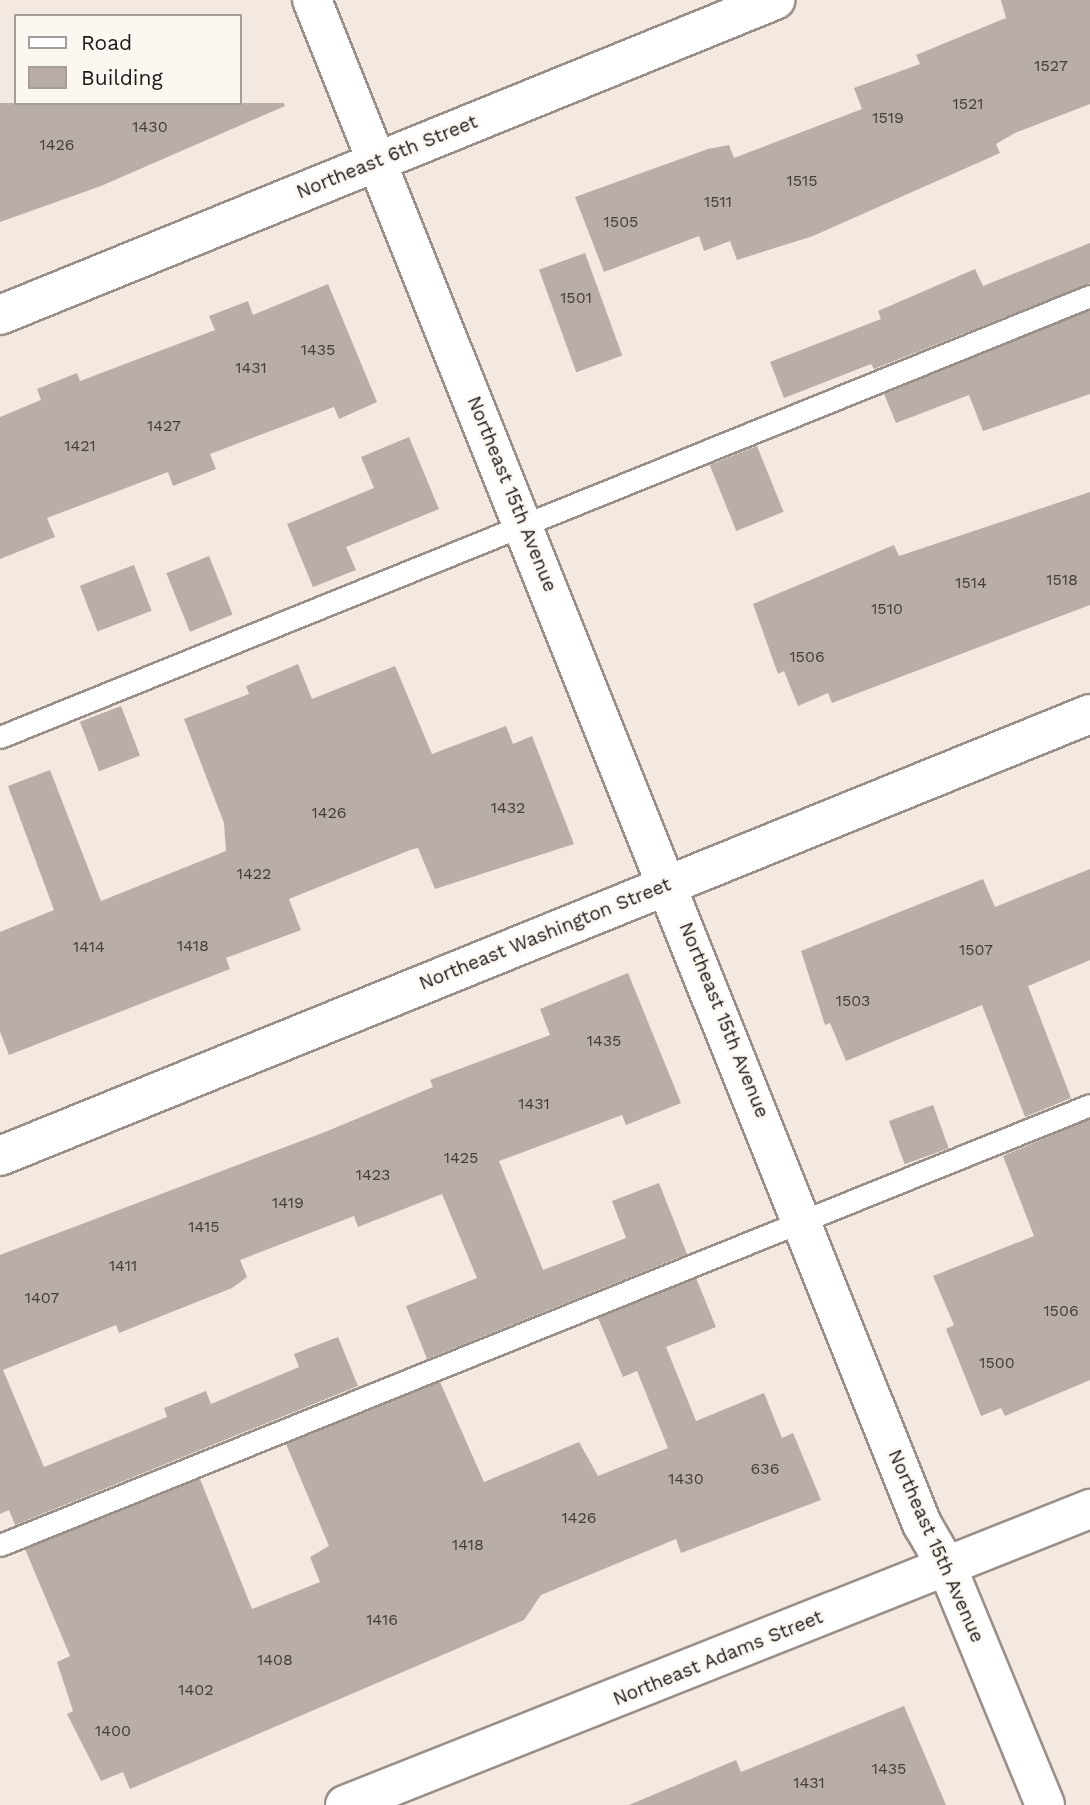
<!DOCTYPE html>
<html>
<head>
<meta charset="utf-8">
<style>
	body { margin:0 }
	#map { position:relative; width:1090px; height:1805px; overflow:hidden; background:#f4e9e1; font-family:"Work Sans",sans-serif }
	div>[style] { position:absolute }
	.building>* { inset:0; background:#b9ada8; transform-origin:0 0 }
	.roads { filter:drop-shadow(2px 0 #9a8f88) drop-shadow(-2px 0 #9a8f88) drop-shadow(0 2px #9a8f88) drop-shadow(0 -2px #9a8f88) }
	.service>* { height:21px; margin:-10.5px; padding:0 10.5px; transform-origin:10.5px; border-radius:10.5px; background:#fff }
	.minor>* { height:38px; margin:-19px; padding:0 19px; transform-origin:19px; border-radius:19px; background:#fff }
	.tertiary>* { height:38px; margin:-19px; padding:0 19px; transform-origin:19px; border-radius:19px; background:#fff }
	span { translate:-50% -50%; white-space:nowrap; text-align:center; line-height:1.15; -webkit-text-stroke:5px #fdf7f2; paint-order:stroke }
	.number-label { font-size:16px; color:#443e3a }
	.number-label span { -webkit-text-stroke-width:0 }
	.street-label { font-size:19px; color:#1d1916 }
	.legend { position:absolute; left:14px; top:14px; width:228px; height:91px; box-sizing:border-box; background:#fdf7f2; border:2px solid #a39e9a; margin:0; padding:9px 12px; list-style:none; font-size:21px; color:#1d1916 }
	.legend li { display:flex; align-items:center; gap:14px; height:35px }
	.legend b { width:35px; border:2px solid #a39e9a }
</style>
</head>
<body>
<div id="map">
	<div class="building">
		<div style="clip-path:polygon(1001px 0,1090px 0,1090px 104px,1015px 133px,996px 144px,1000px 153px,813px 236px,737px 260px,730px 241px,704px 251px,699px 236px,604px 272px,575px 197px,708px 149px,729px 145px,734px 158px,862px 109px,854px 88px,920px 64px,916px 55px,1006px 18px)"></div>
		<div style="clip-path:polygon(0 103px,284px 103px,285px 106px,101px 186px,0 222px)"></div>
		<div style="clip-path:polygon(1090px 243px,1090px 283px,874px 369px,871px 364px,784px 398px,770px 362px,881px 319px,878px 311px,975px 269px,983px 286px)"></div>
		<div style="left:585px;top:253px;width:109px;height:49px;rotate:70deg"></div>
		<div style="clip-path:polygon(328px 284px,377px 402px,339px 419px,334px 407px,210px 454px,216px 469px,173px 486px,168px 472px,47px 518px,55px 537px,0 559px,0 417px,41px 400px,37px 389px,77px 373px,80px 381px,215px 330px,209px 316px,248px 301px,253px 315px)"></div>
		<div style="clip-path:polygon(1090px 310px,1090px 394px,983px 431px,969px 395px,896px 423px,884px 394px)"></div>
		<div style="clip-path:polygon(409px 437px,439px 509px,346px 547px,356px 570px,313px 587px,287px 524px,374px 488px,361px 457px)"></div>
		<div style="left:757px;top:446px;width:71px;height:51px;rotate:68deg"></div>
		<div style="clip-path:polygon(1090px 492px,1090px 605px,832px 703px,828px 693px,798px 706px,784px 671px,778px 674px,753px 604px,894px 545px,899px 556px)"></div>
		<div style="left:209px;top:556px;width:63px;height:46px;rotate:68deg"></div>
		<div style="left:134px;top:565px;width:49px;height:58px;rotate:69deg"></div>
		<div style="clip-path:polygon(298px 664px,312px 699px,395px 666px,432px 754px,506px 726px,513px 744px,532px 736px,574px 844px,435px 889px,418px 848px,410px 850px,289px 899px,301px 930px,226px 958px,230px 969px,9px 1055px,0 1032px,0 932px,54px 910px,8px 786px,50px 770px,101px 901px,226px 851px,224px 823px,184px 719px,249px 694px,246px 686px)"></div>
		<div style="left:121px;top:706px;width:53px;height:44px;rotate:69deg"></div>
		<div style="clip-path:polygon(1090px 869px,1090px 960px,1028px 986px,1071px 1098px,1025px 1117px,982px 1005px,846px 1061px,830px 1023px,825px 1025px,801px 951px,983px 879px,995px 907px)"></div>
		<div style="clip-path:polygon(628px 973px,681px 1103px,626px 1125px,622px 1115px,499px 1161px,543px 1270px,626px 1238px,612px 1201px,659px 1183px,687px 1254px,427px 1359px,406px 1306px,477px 1278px,442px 1194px,358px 1227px,354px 1216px,240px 1260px,247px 1277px,232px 1288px,119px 1333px,116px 1325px,3px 1370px,44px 1467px,167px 1417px,164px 1408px,206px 1391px,211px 1404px,299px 1367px,294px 1354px,338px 1337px,358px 1386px,15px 1525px,9px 1510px,0 1514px,0 1255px,325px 1132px,433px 1087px,430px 1080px,550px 1035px,540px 1009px)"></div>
		<div style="left:933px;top:1105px;width:46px;height:47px;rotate:70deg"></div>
		<div style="clip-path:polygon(1090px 1119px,1090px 1380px,1005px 1416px,1001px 1408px,981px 1416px,946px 1329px,954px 1325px,933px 1276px,1034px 1236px,1003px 1156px)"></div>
		<div style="clip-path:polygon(696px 1278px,716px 1327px,666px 1347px,696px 1421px,764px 1393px,782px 1438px,793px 1433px,821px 1500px,681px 1553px,676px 1539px,541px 1595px,524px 1620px,130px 1789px,123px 1772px,101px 1781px,67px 1714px,73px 1711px,57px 1662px,70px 1656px,25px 1549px,200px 1479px,252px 1609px,320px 1582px,310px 1557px,329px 1546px,286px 1444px,440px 1382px,484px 1482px,579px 1442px,598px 1476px,668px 1448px,637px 1371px,623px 1377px,598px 1318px)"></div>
		<div style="clip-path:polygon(904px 1706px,946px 1805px,629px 1805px,736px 1760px,741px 1772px)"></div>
	</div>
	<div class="roads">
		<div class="service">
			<div style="left:0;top:737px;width:1176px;rotate:-22.03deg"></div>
			<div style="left:0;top:1545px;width:1175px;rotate:-21.98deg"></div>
		</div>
		<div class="minor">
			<div style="left:312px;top:0;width:1642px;rotate:68.19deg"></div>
			<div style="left:922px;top:1524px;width:50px;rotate:59.8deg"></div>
			<div style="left:947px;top:1567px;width:257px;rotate:67.6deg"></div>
			<div style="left:0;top:315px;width:837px;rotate:-22.12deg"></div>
			<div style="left:345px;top:1805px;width:802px;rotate:-21.67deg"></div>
		</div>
		<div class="tertiary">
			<div style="left:0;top:1156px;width:1176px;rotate:-22.07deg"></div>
		</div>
	</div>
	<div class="number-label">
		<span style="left:1051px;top:66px">1527</span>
		<span style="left:968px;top:104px">1521</span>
		<span style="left:888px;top:118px">1519</span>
		<span style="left:150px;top:127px">1430</span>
		<span style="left:57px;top:145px">1426</span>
		<span style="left:802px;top:181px">1515</span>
		<span style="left:718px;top:202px">1511</span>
		<span style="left:621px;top:222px">1505</span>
		<span style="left:576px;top:298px">1501</span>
		<span style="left:318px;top:350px">1435</span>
		<span style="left:251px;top:368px">1431</span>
		<span style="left:164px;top:426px">1427</span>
		<span style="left:80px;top:446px">1421</span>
		<span style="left:1062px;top:580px">1518</span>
		<span style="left:971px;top:583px">1514</span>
		<span style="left:887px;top:609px">1510</span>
		<span style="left:807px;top:657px">1506</span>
		<span style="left:508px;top:808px">1432</span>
		<span style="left:329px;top:813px">1426</span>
		<span style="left:254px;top:874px">1422</span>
		<span style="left:193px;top:946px">1418</span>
		<span style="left:89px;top:947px">1414</span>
		<span style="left:976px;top:950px">1507</span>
		<span style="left:853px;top:1001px">1503</span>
		<span style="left:604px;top:1041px">1435</span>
		<span style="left:534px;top:1104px">1431</span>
		<span style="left:461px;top:1158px">1425</span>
		<span style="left:373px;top:1175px">1423</span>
		<span style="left:288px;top:1203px">1419</span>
		<span style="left:204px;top:1227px">1415</span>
		<span style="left:123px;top:1266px">1411</span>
		<span style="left:42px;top:1298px">1407</span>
		<span style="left:1061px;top:1311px">1506</span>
		<span style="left:997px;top:1363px">1500</span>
		<span style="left:765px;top:1469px">636</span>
		<span style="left:686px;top:1479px">1430</span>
		<span style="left:579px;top:1518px">1426</span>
		<span style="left:468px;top:1545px">1418</span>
		<span style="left:382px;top:1620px">1416</span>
		<span style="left:275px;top:1660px">1408</span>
		<span style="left:196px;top:1690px">1402</span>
		<span style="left:113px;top:1731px">1400</span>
		<span style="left:889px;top:1769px">1435</span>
		<span style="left:809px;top:1783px">1431</span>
	</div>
	<div class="street-label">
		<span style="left:387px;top:157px;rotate:-22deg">Northeast 6th Street</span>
		<span style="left:512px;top:494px;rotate:68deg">Northeast 15th Avenue</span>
		<span style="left:545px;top:934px;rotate:-22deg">Northeast Washington Street</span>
		<span style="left:724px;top:1020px;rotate:68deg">Northeast 15th Avenue</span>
		<span style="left:936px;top:1546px;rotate:66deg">Northeast 15th Avenue</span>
		<span style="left:718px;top:1658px;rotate:-22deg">Northeast Adams Street</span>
	</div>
	<ul class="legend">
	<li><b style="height:9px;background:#fff"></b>Road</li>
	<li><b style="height:19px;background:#b9ada8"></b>Building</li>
	</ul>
</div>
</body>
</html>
